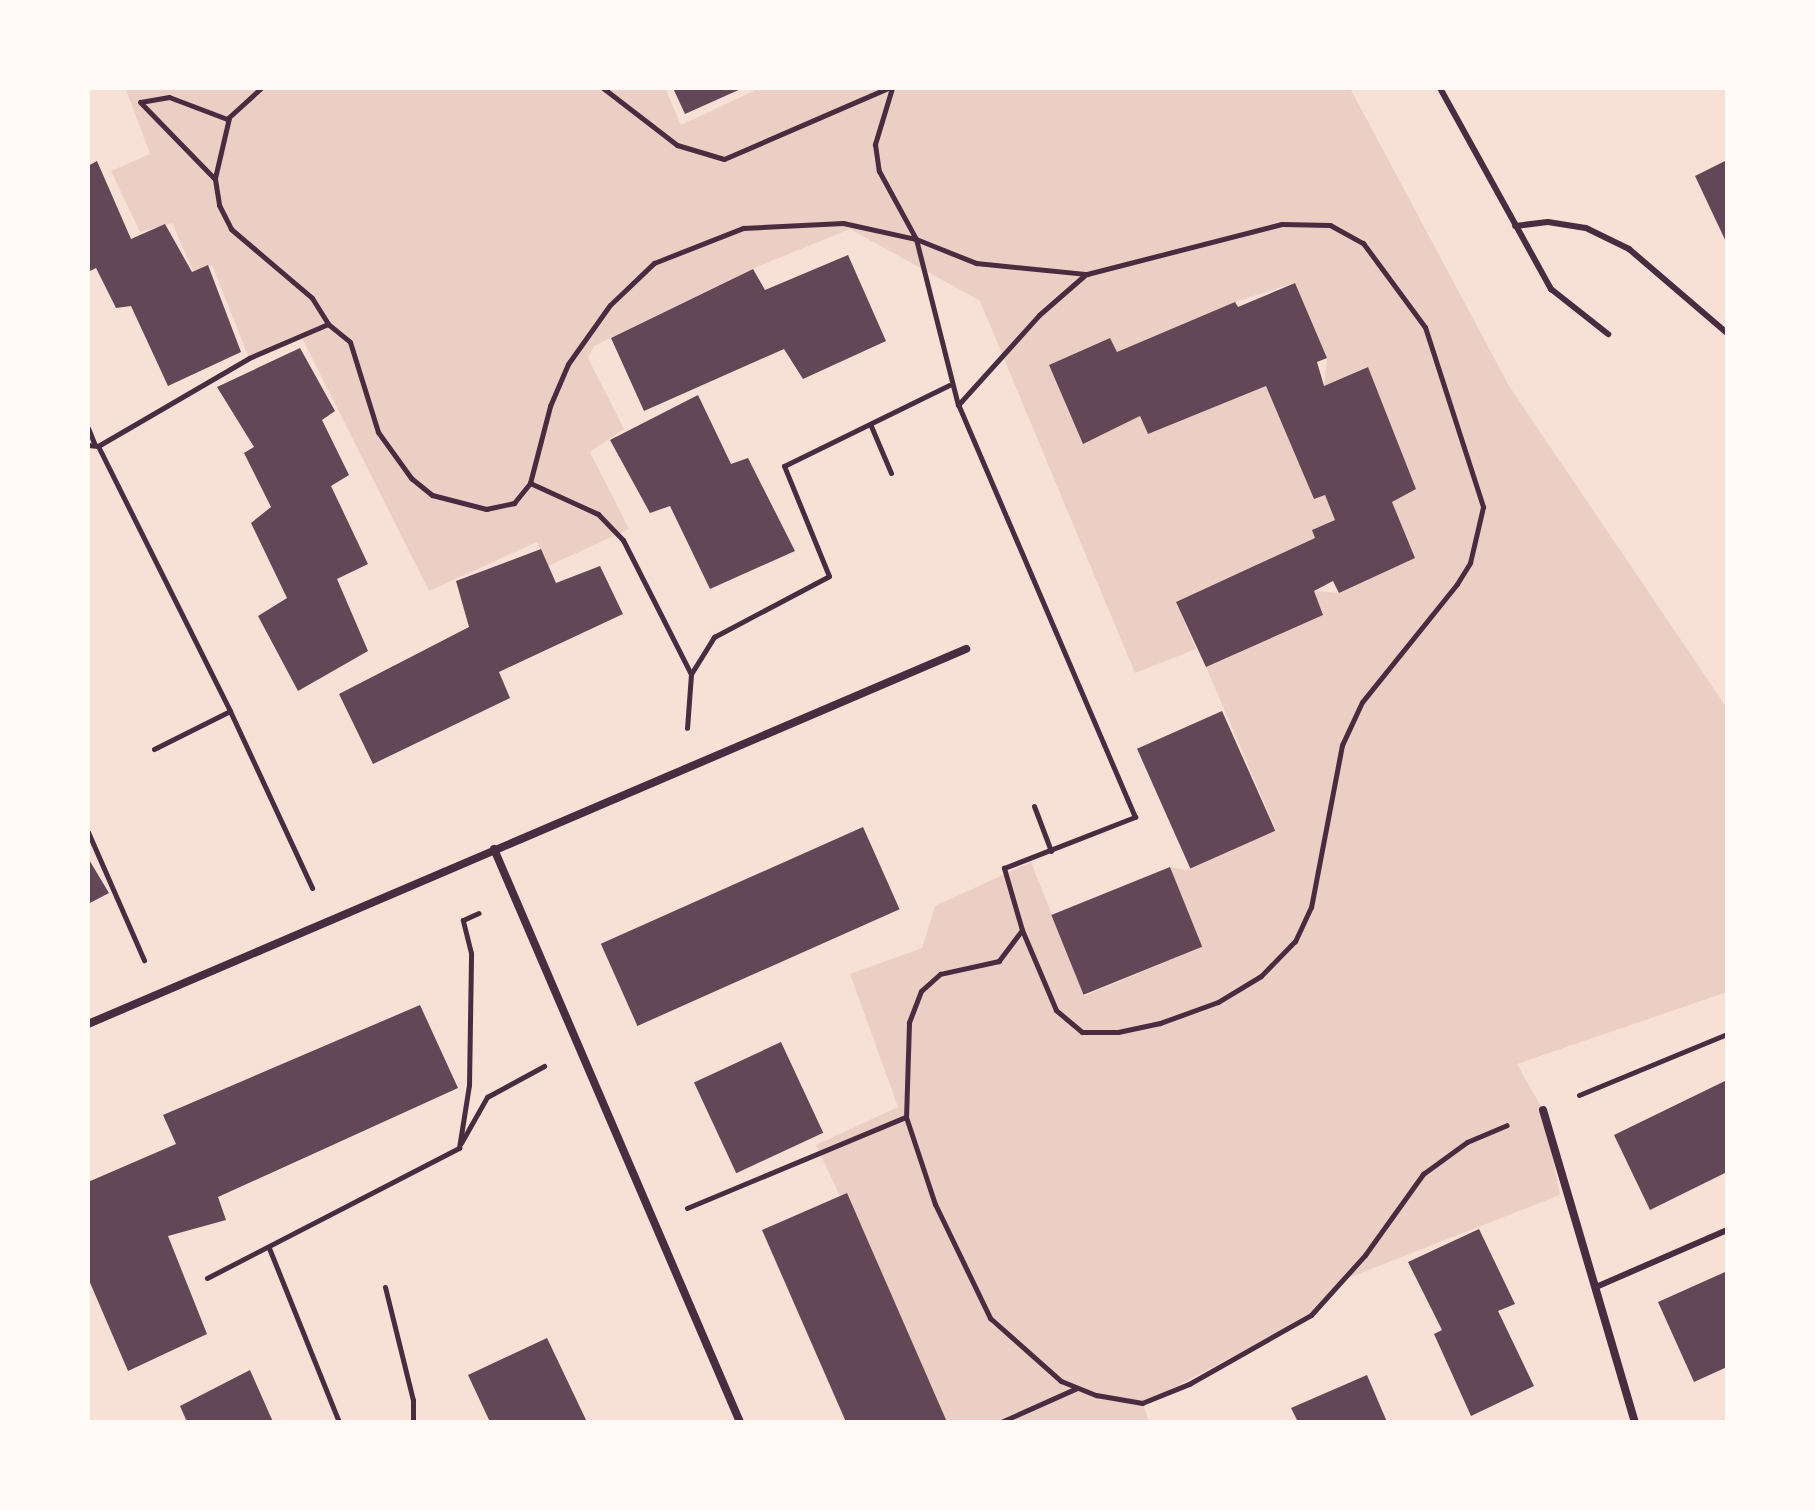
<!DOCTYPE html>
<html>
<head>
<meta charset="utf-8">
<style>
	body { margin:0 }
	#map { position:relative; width:1815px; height:1510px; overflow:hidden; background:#f7e1d7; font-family:Spectral,serif }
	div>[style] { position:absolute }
	.green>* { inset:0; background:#ebcfc5 }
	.building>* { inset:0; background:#644757; transform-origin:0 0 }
	.path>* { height:5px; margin:-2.5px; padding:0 2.5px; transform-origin:2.5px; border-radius:2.5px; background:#4a2c40 }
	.service>* { height:6px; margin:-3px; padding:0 3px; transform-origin:3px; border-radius:3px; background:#4a2c40 }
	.minor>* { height:8px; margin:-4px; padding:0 4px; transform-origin:4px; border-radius:4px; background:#4a2c40 }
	span { translate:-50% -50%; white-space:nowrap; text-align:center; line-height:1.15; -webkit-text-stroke:8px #fffaf5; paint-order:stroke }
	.frame { position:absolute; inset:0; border:90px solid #fffaf5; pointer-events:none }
</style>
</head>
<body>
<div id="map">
	<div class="green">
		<div style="clip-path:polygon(132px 88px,665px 88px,681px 125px,760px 88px,1350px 88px,1509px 386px,1727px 708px,1727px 992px,1517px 1064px,1543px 1110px,1560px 1195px,1343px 1280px,1311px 1315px,1143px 1404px,1149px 1422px,946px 1422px,816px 1145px,898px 1107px,850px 974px,922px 948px,935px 906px,1031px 862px,1084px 996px,1202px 947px,1170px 867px,1186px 870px,1276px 830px,1206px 667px,1322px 615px,1314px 591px,1339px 593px,1414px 558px,1392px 502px,1415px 489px,1367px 367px,1324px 386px,1327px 358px,1294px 283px,1235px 302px,1117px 352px,1110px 338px,1049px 365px,1083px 444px,1140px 416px,1148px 434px,1266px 386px,1314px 499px,1325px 495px,1335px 520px,1315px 538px,1176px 602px,1196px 649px,1135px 673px,980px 301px,850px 229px,754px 268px,594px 346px,588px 358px,624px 429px,590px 452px,629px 529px,548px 566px,537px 542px,429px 591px,302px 338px,249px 358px,212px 265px,193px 271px,172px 223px,140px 232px,111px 171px,150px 154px,126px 90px)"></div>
	</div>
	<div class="building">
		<div style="clip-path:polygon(673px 88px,743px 88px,685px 114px)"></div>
		<div style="clip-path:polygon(1727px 160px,1727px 244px,1695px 176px)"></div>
		<div style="clip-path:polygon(97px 161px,131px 239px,165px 224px,192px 272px,208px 265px,241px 352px,168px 386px,131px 306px,116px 308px,96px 268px,88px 272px,88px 166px)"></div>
		<div style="clip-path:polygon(848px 255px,886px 341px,803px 379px,784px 349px,644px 411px,611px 338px,753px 269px,765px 290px)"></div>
		<div style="clip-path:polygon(1295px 283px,1327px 358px,1317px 362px,1324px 386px,1368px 367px,1416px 489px,1392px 502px,1415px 558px,1339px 593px,1333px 581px,1314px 591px,1323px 615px,1206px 667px,1176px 602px,1315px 538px,1312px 530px,1335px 520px,1325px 495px,1314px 499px,1266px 386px,1148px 434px,1140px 416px,1083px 444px,1049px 365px,1110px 338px,1117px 352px,1235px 302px,1238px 307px)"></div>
		<div style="clip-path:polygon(300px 348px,335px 411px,322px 420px,349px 475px,331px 486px,368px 564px,337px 579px,368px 651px,298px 691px,258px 616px,287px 598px,251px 523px,271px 507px,244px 453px,254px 447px,217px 387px)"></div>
		<div style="clip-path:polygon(698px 395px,731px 464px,748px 458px,795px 551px,710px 589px,670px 506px,650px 513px,610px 440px)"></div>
		<div style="clip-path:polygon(541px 549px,556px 583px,600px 566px,623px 614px,499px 672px,510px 698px,373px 764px,339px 694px,469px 627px,456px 581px)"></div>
		<div style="left:1222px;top:711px;width:131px;height:93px;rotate:66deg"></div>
		<div style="left:863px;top:827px;width:90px;height:287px;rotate:66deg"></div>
		<div style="clip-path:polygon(88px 858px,109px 893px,88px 904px)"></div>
		<div style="left:1170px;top:867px;width:86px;height:128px;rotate:68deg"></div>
		<div style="clip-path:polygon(420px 1005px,458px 1088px,218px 1197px,226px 1220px,168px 1236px,207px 1334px,128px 1371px,88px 1278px,88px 1182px,176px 1144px,163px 1115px)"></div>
		<div style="left:781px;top:1042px;width:100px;height:96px;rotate:65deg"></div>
		<div style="clip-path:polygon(1727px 1080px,1727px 1172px,1650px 1210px,1614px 1135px)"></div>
		<div style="clip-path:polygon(847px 1193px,947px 1422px,846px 1422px,762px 1230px)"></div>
		<div style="clip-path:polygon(1479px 1229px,1515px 1304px,1498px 1311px,1534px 1386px,1471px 1416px,1434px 1334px,1442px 1330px,1408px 1262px)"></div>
		<div style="clip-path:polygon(1725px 1272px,1727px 1367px,1694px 1382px,1658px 1302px)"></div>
		<div style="clip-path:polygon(547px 1338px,587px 1422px,490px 1422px,468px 1375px)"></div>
		<div style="clip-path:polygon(250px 1370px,273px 1422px,187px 1422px,180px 1406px)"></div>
		<div style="clip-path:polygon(1367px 1375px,1387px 1422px,1298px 1422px,1291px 1408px)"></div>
	</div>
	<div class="path">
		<div style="left:261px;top:88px;width:46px;rotate:137.6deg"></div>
		<div style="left:227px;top:119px;width:62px;rotate:-159.2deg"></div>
		<div style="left:169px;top:97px;width:29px;rotate:170deg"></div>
		<div style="left:140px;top:102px;width:107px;rotate:45.8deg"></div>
		<div style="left:215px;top:179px;width:26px;rotate:81deg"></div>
		<div style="left:219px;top:205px;width:27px;rotate:63deg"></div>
		<div style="left:231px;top:229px;width:106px;rotate:40.4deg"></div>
		<div style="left:312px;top:298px;width:31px;rotate:58deg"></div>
		<div style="left:328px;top:324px;width:28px;rotate:39deg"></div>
		<div style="left:350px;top:342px;width:94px;rotate:72.7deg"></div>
		<div style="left:378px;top:432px;width:57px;rotate:54.3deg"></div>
		<div style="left:411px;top:478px;width:27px;rotate:39deg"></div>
		<div style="left:432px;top:495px;width:56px;rotate:14.5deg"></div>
		<div style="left:486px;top:509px;width:29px;rotate:-12deg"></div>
		<div style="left:514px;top:503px;width:26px;rotate:-51deg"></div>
		<div style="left:530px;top:483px;width:80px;rotate:-75.4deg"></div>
		<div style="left:550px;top:406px;width:46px;rotate:-66.8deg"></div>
		<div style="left:568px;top:364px;width:72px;rotate:-54.6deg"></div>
		<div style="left:610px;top:305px;width:61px;rotate:-43.7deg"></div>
		<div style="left:654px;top:263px;width:96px;rotate:-21.5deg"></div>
		<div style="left:743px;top:228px;width:100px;rotate:-2.9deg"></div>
		<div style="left:843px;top:223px;width:75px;rotate:12.4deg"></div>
		<div style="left:916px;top:239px;width:171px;rotate:75.8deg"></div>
		<div style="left:603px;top:88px;width:93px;rotate:37.6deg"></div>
		<div style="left:677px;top:145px;width:49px;rotate:16.6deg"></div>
		<div style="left:724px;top:159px;width:179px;rotate:-23.4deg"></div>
		<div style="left:892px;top:88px;width:59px;rotate:106.9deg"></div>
		<div style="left:875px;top:144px;width:27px;rotate:82deg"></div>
		<div style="left:879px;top:171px;width:77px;rotate:61.4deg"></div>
		<div style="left:916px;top:239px;width:65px;rotate:21.8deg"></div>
		<div style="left:976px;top:263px;width:112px;rotate:5.7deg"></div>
		<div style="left:1087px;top:274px;width:201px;rotate:-14.4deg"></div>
		<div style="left:1282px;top:224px;width:48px;rotate:1.2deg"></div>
		<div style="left:1330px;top:225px;width:38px;rotate:29deg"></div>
		<div style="left:1363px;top:243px;width:104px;rotate:53.6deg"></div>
		<div style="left:1425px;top:327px;width:189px;rotate:72.1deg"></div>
		<div style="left:1483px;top:507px;width:57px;rotate:103.1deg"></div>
		<div style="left:1470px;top:563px;width:25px;rotate:122deg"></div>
		<div style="left:1457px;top:584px;width:151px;rotate:128.8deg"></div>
		<div style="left:1362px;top:702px;width:47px;rotate:114.9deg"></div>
		<div style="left:1342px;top:745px;width:165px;rotate:100.8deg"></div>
		<div style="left:1311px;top:907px;width:38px;rotate:115deg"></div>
		<div style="left:1295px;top:941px;width:49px;rotate:134.2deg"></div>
		<div style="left:1261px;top:976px;width:50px;rotate:148.8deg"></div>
		<div style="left:1218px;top:1002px;width:62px;rotate:160.1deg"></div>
		<div style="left:1160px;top:1023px;width:43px;rotate:167.9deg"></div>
		<div style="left:1118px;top:1032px;width:36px;rotate:180deg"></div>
		<div style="left:1082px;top:1032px;width:34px;rotate:-140deg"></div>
		<div style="left:1056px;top:1010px;width:87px;rotate:-113deg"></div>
		<div style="left:1022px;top:930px;width:39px;rotate:127deg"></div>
		<div style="left:999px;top:961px;width:60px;rotate:167.6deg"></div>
		<div style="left:940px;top:974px;width:25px;rotate:138deg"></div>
		<div style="left:921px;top:991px;width:34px;rotate:111deg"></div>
		<div style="left:909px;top:1023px;width:94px;rotate:91.8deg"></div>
		<div style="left:906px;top:1117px;width:92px;rotate:71.6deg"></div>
		<div style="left:935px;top:1204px;width:127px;rotate:64.2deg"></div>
		<div style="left:990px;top:1318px;width:95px;rotate:41.6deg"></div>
		<div style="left:1061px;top:1381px;width:38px;rotate:22deg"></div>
		<div style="left:1096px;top:1395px;width:47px;rotate:9.9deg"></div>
		<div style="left:1142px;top:1403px;width:51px;rotate:-22deg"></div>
		<div style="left:1189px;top:1384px;width:140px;rotate:-29.5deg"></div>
		<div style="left:1311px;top:1315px;width:81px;rotate:-48deg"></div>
		<div style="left:1365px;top:1255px;width:100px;rotate:-54.4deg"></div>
		<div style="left:1423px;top:1174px;width:54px;rotate:-36deg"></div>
		<div style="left:1467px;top:1142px;width:43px;rotate:-23deg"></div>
		<div style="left:215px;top:178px;width:62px;rotate:-76.9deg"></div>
		<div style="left:871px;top:426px;width:51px;rotate:66.9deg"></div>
		<div style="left:88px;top:428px;width:18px;rotate:68deg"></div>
		<div style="left:88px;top:445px;width:10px;rotate:6deg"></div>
		<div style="left:98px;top:446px;width:296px;rotate:63.5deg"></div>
		<div style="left:230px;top:711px;width:85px;rotate:153.4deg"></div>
		<div style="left:98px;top:446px;width:175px;rotate:-30.2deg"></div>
		<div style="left:249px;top:358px;width:86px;rotate:-23.3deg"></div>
		<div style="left:530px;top:483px;width:75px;rotate:24.5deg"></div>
		<div style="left:598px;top:514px;width:36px;rotate:46deg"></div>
		<div style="left:623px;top:540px;width:150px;rotate:63.1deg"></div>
		<div style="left:691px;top:674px;width:54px;rotate:94.2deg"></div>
		<div style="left:691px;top:674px;width:44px;rotate:-58.1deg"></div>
		<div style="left:714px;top:637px;width:130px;rotate:-27.9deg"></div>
		<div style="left:829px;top:576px;width:119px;rotate:-112.2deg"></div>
		<div style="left:784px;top:466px;width:184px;rotate:-26.1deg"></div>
		<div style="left:230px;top:711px;width:195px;rotate:65.1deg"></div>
		<div style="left:1034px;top:806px;width:48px;rotate:69.3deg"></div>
		<div style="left:88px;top:832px;width:140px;rotate:66.4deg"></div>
		<div style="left:1022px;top:930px;width:65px;rotate:-106.2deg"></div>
		<div style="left:1004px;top:868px;width:141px;rotate:-21.3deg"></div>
		<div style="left:1135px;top:817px;width:448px;rotate:-113.2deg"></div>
		<div style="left:958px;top:405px;width:121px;rotate:-48deg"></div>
		<div style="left:1039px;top:315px;width:62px;rotate:-41.1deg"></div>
		<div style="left:1579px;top:1095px;width:160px;rotate:-22.4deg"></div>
		<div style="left:461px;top:1143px;width:53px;rotate:-60.5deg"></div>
		<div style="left:487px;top:1097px;width:65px;rotate:-28.5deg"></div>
		<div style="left:687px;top:1208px;width:237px;rotate:-22.6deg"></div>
		<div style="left:269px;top:1248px;width:188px;rotate:68.1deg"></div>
		<div style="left:207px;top:1278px;width:284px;rotate:-27.3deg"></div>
		<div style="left:459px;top:1148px;width:64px;rotate:-81deg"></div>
		<div style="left:469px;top:1085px;width:132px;rotate:-89.1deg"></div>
		<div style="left:471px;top:953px;width:34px;rotate:-104deg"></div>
		<div style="left:463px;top:920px;width:17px;rotate:-24deg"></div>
		<div style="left:385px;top:1287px;width:116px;rotate:76.1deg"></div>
		<div style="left:413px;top:1400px;width:22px;rotate:90deg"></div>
		<div style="left:1001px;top:1422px;width:83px;rotate:-24.1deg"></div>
	</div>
	<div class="service">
		<div style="left:1440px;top:88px;width:230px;rotate:61.1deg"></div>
		<div style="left:1551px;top:289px;width:73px;rotate:38.3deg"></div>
		<div style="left:1515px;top:226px;width:33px;rotate:-7deg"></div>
		<div style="left:1548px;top:222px;width:38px;rotate:9deg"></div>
		<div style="left:1586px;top:228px;width:48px;rotate:26deg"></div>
		<div style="left:1629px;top:249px;width:129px;rotate:40.6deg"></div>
		<div style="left:1596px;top:1287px;width:143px;rotate:-23.5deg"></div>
	</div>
	<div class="minor">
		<div style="left:494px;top:849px;width:624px;rotate:66.77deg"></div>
		<div style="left:88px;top:1024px;width:955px;rotate:-23.13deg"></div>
		<div style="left:1543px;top:1110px;width:325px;rotate:73.6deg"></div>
	</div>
	<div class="frame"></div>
</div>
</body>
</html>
